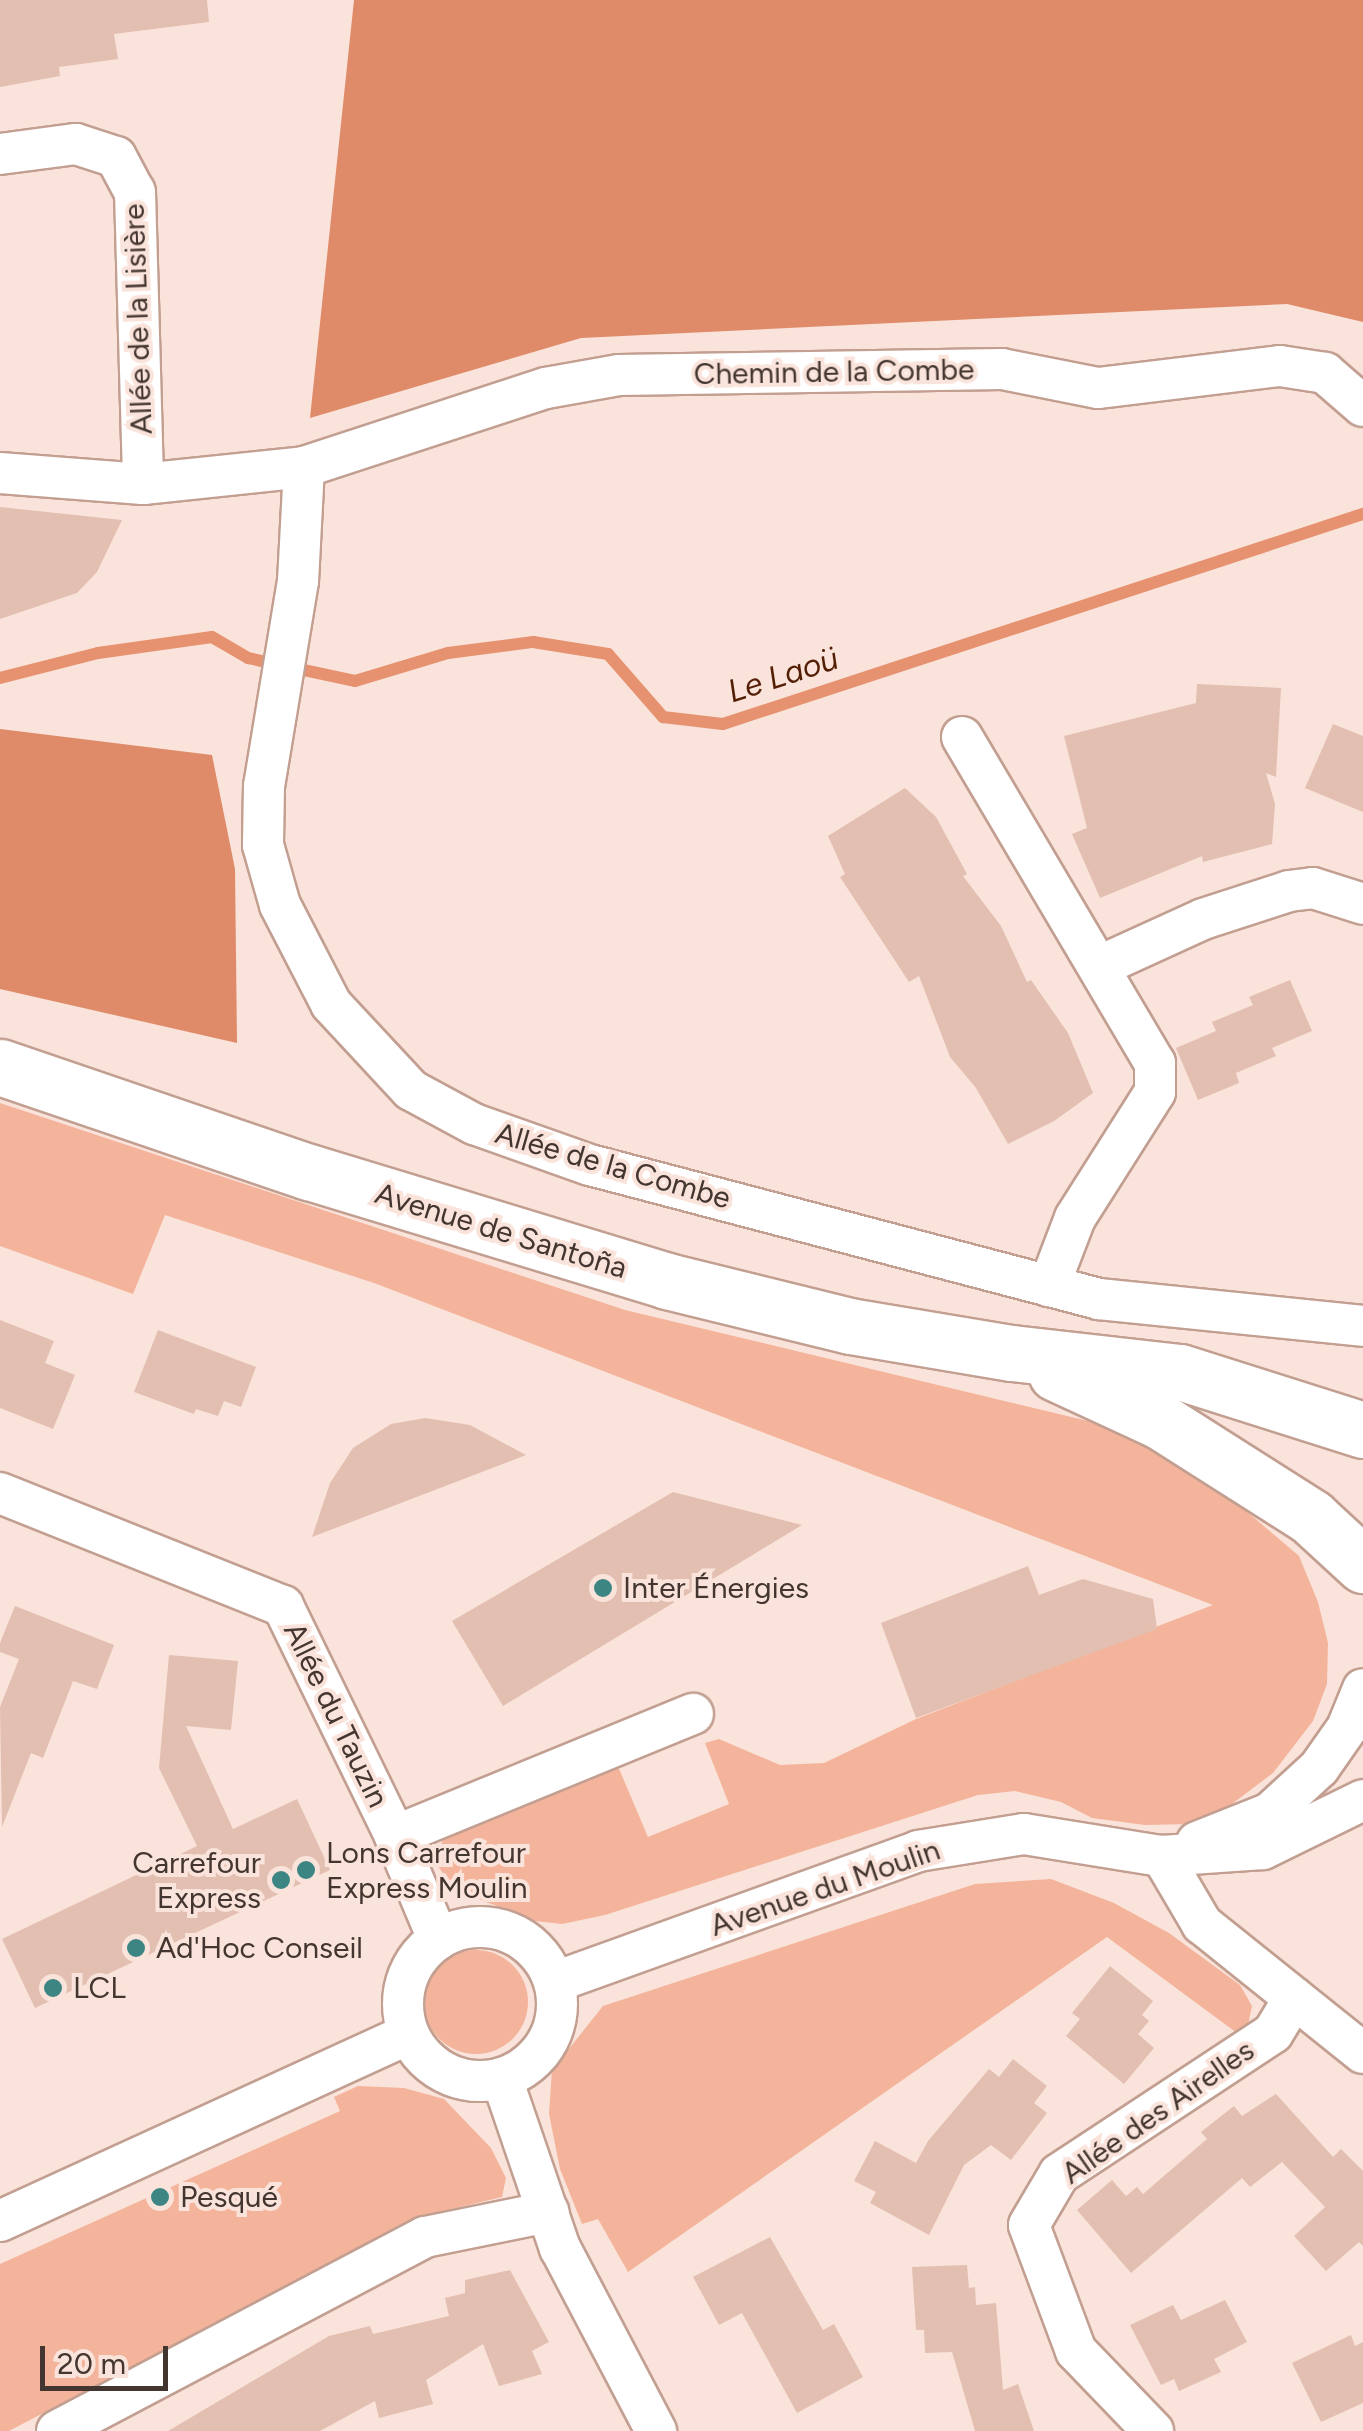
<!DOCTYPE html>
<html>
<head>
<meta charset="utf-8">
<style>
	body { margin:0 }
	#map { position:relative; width:1363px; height:2431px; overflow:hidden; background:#fae3da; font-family:Figtree,sans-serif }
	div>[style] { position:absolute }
	.green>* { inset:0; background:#f4b49b }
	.round { border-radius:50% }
	.forest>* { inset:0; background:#df8b69 }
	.stream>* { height:12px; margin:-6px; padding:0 6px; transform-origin:6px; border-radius:6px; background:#e6916f }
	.building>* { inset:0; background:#e3bfb1 }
	.roads { filter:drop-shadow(2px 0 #c29f91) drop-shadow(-2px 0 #c29f91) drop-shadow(0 2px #c29f91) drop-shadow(0 -2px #c29f91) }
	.street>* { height:40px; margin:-20px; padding:0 20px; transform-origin:20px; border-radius:20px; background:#fff }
	.street>.ring { margin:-20px; padding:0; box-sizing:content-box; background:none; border:40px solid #fff; border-radius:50% }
	.secondary>* { height:55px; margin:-27.5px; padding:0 27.5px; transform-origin:27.5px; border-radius:27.5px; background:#fff }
	.dots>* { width:28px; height:28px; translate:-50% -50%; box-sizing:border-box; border:5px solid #fae3da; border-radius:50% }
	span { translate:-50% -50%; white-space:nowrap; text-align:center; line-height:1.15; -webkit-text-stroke:8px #fae3da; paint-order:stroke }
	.street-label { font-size:30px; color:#43352f }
	.poi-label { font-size:30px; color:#43352f }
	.left { translate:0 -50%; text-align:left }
	.right { translate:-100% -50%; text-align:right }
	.water-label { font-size:32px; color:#531e05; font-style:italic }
	.scale { position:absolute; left:40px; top:2346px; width:128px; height:45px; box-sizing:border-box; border:5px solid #43352f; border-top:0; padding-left:12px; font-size:30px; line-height:35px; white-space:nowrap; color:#43352f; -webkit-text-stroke:8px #fae3da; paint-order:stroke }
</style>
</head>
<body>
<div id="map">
	<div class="green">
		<div style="clip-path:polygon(0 1103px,625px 1310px,1088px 1421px,1147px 1446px,1224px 1492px,1299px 1556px,1318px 1602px,1328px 1643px,1327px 1684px,1313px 1721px,1273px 1773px,1228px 1807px,1191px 1824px,1145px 1825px,1092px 1818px,1061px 1802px,1015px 1791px,978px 1795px,605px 1915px,562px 1924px,535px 1921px,471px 1896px,447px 1879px,432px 1858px,451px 1828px,617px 1764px,648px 1837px,729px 1804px,705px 1743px,719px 1739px,780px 1765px,824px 1763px,916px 1719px,1213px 1605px,374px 1283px,165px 1215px,133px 1294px,0 1246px)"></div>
		<div style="clip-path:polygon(1051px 1879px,1114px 1903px,1169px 1933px,1240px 1985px,1252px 2006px,1247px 2030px,1241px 2036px,1107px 1937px,628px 2272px,598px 2219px,582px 2224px,560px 2169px,549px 2114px,552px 2070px,603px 2006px,975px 1884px)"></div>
		<div class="round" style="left:424px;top:1950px;width:104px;height:104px"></div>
		<div style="clip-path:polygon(358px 2086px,404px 2088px,444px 2099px,491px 2148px,506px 2178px,502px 2197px,418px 2217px,9px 2431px,0 2431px,0 2264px,340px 2111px,334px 2097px)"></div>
	</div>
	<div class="forest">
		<div style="clip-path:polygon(354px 0,1363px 0,1363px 322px,1287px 304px,581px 338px,310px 418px)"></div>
		<div style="clip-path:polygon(0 729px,212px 755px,235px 869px,237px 1043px,0 989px)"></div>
	</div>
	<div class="stream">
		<div style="left:0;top:678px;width:101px;rotate:-14.3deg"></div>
		<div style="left:98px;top:653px;width:115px;rotate:-8deg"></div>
		<div style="left:212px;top:637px;width:42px;rotate:30.3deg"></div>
		<div style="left:248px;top:658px;width:109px;rotate:12.1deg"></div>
		<div style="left:355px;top:681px;width:97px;rotate:-16.8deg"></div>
		<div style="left:448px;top:653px;width:86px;rotate:-7.4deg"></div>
		<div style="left:533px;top:642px;width:76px;rotate:9.1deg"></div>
		<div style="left:608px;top:654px;width:84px;rotate:48.9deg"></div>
		<div style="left:663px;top:717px;width:60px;rotate:6.7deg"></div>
		<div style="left:723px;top:724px;width:674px;rotate:-18.17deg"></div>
	</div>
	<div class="building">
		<div style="clip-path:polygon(0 0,207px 0,209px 22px,114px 34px,118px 59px,59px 67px,60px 76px,0 87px)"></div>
		<div style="clip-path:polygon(0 507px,122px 520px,97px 572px,77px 593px,0 619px)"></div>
		<div style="clip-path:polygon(1197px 684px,1281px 688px,1276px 777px,1266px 773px,1275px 804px,1272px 844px,1203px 862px,1202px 856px,1100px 898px,1072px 834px,1087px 828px,1064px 736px,1196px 703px)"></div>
		<div style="clip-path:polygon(1333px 724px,1363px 736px,1363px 812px,1305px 788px)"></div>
		<div style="clip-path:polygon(905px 788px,936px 817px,967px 874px,963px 876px,1001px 926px,1027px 982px,1031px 980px,1068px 1033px,1093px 1093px,1054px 1121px,1008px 1144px,976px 1088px,950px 1057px,919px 976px,909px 982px,840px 877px,845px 874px,828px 836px)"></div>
		<div style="clip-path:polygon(1290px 980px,1312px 1031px,1272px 1048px,1276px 1056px,1236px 1073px,1239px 1083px,1198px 1100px,1176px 1048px,1216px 1031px,1212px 1022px,1253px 1005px,1249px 997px)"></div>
		<div style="clip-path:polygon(0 1320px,54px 1341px,45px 1363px,75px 1375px,53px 1429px,0 1408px)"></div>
		<div style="clip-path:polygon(158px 1330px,256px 1367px,241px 1407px,224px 1401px,218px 1416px,196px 1409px,194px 1414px,134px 1392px)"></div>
		<div style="clip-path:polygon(425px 1418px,470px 1425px,526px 1455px,312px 1537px,330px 1483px,353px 1448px,391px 1424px)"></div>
		<div style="clip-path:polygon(673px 1492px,802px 1525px,503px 1706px,452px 1621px)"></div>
		<div style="clip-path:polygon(1028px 1566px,1039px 1595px,1083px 1579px,1153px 1599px,1157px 1629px,916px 1718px,881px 1623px)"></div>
		<div style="clip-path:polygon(15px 1606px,114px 1645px,97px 1689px,73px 1681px,43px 1758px,31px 1753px,2px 1827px,0 1707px,19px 1659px,0 1652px,0 1643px)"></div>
		<div style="clip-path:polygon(169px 1655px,238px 1661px,231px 1730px,186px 1726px,233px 1829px,297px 1799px,330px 1870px,35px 2008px,2px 1939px,197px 1846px,159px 1768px)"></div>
		<div style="clip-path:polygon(1110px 1966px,1153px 2001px,1142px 2015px,1149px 2021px,1138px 2034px,1154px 2048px,1124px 2084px,1066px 2036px,1080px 2019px,1072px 2013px)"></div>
		<div style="clip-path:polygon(1013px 2059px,1047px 2086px,1034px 2103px,1047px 2113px,1011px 2160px,991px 2145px,964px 2165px,929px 2235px,870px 2203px,876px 2192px,854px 2181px,875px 2141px,916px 2163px,928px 2141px,989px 2069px,999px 2077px)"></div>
		<div style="clip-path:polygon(1276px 2094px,1333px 2157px,1341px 2149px,1363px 2171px,1363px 2246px,1359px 2242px,1326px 2271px,1294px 2236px,1325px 2207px,1282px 2162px,1250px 2187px,1242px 2178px,1131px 2273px,1077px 2210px,1112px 2180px,1126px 2196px,1137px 2187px,1143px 2194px,1207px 2139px,1201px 2132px,1234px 2106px,1242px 2116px)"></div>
		<div style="clip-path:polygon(770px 2237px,823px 2330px,834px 2324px,863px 2377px,797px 2413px,742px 2313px,719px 2325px,693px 2277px)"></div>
		<div style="clip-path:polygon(967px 2265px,969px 2288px,975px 2287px,976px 2305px,996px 2303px,1003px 2390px,1018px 2384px,1034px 2431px,975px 2431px,952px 2352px,925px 2353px,924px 2330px,916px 2330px,912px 2267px)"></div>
		<div style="clip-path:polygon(510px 2270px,549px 2342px,532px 2351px,542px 2374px,499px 2386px,483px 2344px,426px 2380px,433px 2404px,379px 2418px,375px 2401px,320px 2431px,168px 2431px,329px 2336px,370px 2326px,373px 2334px,449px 2316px,445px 2298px,465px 2293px,465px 2280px)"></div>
		<div style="clip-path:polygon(1225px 2300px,1247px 2342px,1214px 2359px,1221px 2372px,1179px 2391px,1174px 2379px,1161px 2385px,1130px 2325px,1173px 2305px,1181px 2320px)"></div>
		<div style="clip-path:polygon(1351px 2335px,1355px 2346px,1363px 2342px,1363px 2403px,1321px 2422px,1292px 2363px)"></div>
	</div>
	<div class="roads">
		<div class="street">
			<div style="left:0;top:154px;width:77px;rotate:-7.5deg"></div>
			<div style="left:76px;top:144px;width:42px;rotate:18deg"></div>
			<div style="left:116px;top:157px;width:40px;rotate:62deg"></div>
			<div style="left:135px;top:192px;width:292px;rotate:88.4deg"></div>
			<div style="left:304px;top:467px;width:114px;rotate:93deg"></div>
			<div style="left:298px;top:581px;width:208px;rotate:99.4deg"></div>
			<div style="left:264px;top:786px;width:59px;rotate:91deg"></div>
			<div style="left:263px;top:845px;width:62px;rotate:74.2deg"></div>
			<div style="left:280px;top:905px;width:111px;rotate:62.7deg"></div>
			<div style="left:331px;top:1004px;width:117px;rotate:47.1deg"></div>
			<div style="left:411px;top:1090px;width:72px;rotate:28.4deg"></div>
			<div style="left:474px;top:1124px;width:123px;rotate:19.5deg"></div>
			<div style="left:590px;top:1165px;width:526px;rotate:14.75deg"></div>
			<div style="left:1099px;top:1299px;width:265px;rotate:5.8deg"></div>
			<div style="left:0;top:473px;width:143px;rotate:4.4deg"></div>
			<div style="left:143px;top:484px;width:162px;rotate:-6deg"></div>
			<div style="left:304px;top:467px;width:255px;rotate:-18.1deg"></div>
			<div style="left:546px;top:388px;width:74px;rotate:-10.1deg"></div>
			<div style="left:619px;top:375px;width:383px;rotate:-0.9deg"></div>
			<div style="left:1002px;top:369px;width:98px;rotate:11.2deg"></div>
			<div style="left:1098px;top:388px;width:183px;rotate:-6.9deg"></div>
			<div style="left:1280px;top:366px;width:46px;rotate:8.8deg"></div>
			<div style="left:1325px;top:373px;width:50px;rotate:41deg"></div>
			<div style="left:962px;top:737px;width:379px;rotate:59.4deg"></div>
			<div style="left:1155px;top:1063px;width:29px;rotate:90deg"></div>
			<div style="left:1155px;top:1092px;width:149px;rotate:122.4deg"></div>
			<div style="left:1075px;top:1218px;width:73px;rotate:110.9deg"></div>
			<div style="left:1100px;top:966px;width:113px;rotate:-24.5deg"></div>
			<div style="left:1203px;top:919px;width:90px;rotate:-18deg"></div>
			<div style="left:1289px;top:891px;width:24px;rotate:-7deg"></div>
			<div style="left:1313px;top:888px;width:52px;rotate:17.7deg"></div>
			<div style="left:0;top:1493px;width:305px;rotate:21.8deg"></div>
			<div style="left:283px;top:1606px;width:256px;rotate:64deg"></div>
			<div style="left:395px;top:1836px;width:112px;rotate:67.3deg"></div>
			<div style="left:395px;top:1836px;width:322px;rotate:-22.3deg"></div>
			<div style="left:1197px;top:1842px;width:79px;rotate:-21.7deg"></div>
			<div style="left:1270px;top:1813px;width:67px;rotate:-42.6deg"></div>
			<div style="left:1319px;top:1768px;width:49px;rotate:-55deg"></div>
			<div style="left:1347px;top:1728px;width:42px;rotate:-67.7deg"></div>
			<div style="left:1162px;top:1856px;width:79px;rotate:59.5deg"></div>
			<div style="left:1202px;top:1924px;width:206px;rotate:38.7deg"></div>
			<div class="ring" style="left:403px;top:1927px;width:114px;height:114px"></div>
			<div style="left:555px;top:1982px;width:386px;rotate:-19.8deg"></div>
			<div style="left:918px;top:1851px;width:107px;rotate:-9.1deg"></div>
			<div style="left:1024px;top:1834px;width:140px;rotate:9.1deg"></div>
			<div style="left:1162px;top:1856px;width:101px;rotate:-4deg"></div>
			<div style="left:1263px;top:1849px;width:111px;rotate:-26.1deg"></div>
			<div style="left:502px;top:2079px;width:179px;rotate:71.1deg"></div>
			<div style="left:560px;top:2248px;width:207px;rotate:62.3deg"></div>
			<div style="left:0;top:2221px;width:449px;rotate:-24.6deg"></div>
			<div style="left:57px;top:2431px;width:416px;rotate:-27.8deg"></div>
			<div style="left:425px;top:2237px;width:126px;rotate:-11.5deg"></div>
			<div style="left:1153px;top:2431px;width:111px;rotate:-133.9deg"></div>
			<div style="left:1076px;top:2351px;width:134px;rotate:-110.5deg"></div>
			<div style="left:1029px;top:2225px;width:59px;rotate:-59.5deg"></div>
			<div style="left:1059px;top:2174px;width:256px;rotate:-33.4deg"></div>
			<div style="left:1273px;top:2033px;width:41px;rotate:-59deg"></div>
		</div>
		<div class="secondary">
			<div style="left:0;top:1067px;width:326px;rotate:18.8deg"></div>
			<div style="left:309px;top:1172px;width:374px;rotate:16.9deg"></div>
			<div style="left:667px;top:1281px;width:188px;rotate:13.8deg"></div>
			<div style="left:850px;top:1326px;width:164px;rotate:9.5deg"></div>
			<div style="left:1012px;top:1353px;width:169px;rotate:6.5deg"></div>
			<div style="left:1180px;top:1372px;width:192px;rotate:17.6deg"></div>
			<div style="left:1056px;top:1373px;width:115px;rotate:24.8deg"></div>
			<div style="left:1160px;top:1421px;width:179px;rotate:32.4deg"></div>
			<div style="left:1311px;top:1517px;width:71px;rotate:42.7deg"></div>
		</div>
	</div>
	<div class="dots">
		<div style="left:603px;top:1588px;background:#3c8583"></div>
		<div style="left:306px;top:1870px;background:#3c8583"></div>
		<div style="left:281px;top:1880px;background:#3c8583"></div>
		<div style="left:136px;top:1948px;background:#3c8583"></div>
		<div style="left:53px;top:1988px;background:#3c8583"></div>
		<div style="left:160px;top:2197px;background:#3c8583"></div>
	</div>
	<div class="street-label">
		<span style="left:138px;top:319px;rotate:-92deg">Allée de la Lisière</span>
		<span style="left:834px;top:372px;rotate:-1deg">Chemin de la Combe</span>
		<span style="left:613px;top:1166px;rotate:16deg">Allée de la Combe</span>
		<span style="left:501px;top:1231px;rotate:17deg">Avenue de Santoña</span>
		<span style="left:336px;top:1715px;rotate:64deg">Allée du Tauzin</span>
		<span style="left:825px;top:1888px;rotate:-19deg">Avenue du Moulin</span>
		<span style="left:1158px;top:2112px;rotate:-35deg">Allée des Airelles</span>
	</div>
	<div class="poi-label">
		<span class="left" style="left:623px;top:1588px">Inter Énergies</span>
		<span class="left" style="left:326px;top:1870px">Lons Carrefour<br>Express Moulin</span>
		<span class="right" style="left:261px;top:1880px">Carrefour<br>Express</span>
		<span class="left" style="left:156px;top:1948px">Ad'Hoc Conseil</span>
		<span class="left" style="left:73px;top:1988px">LCL</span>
		<span class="left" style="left:180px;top:2197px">Pesqué</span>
	</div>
	<div class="water-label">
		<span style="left:783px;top:675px;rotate:-18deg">Le Laoü</span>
	</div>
	<div class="scale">20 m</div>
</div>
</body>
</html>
